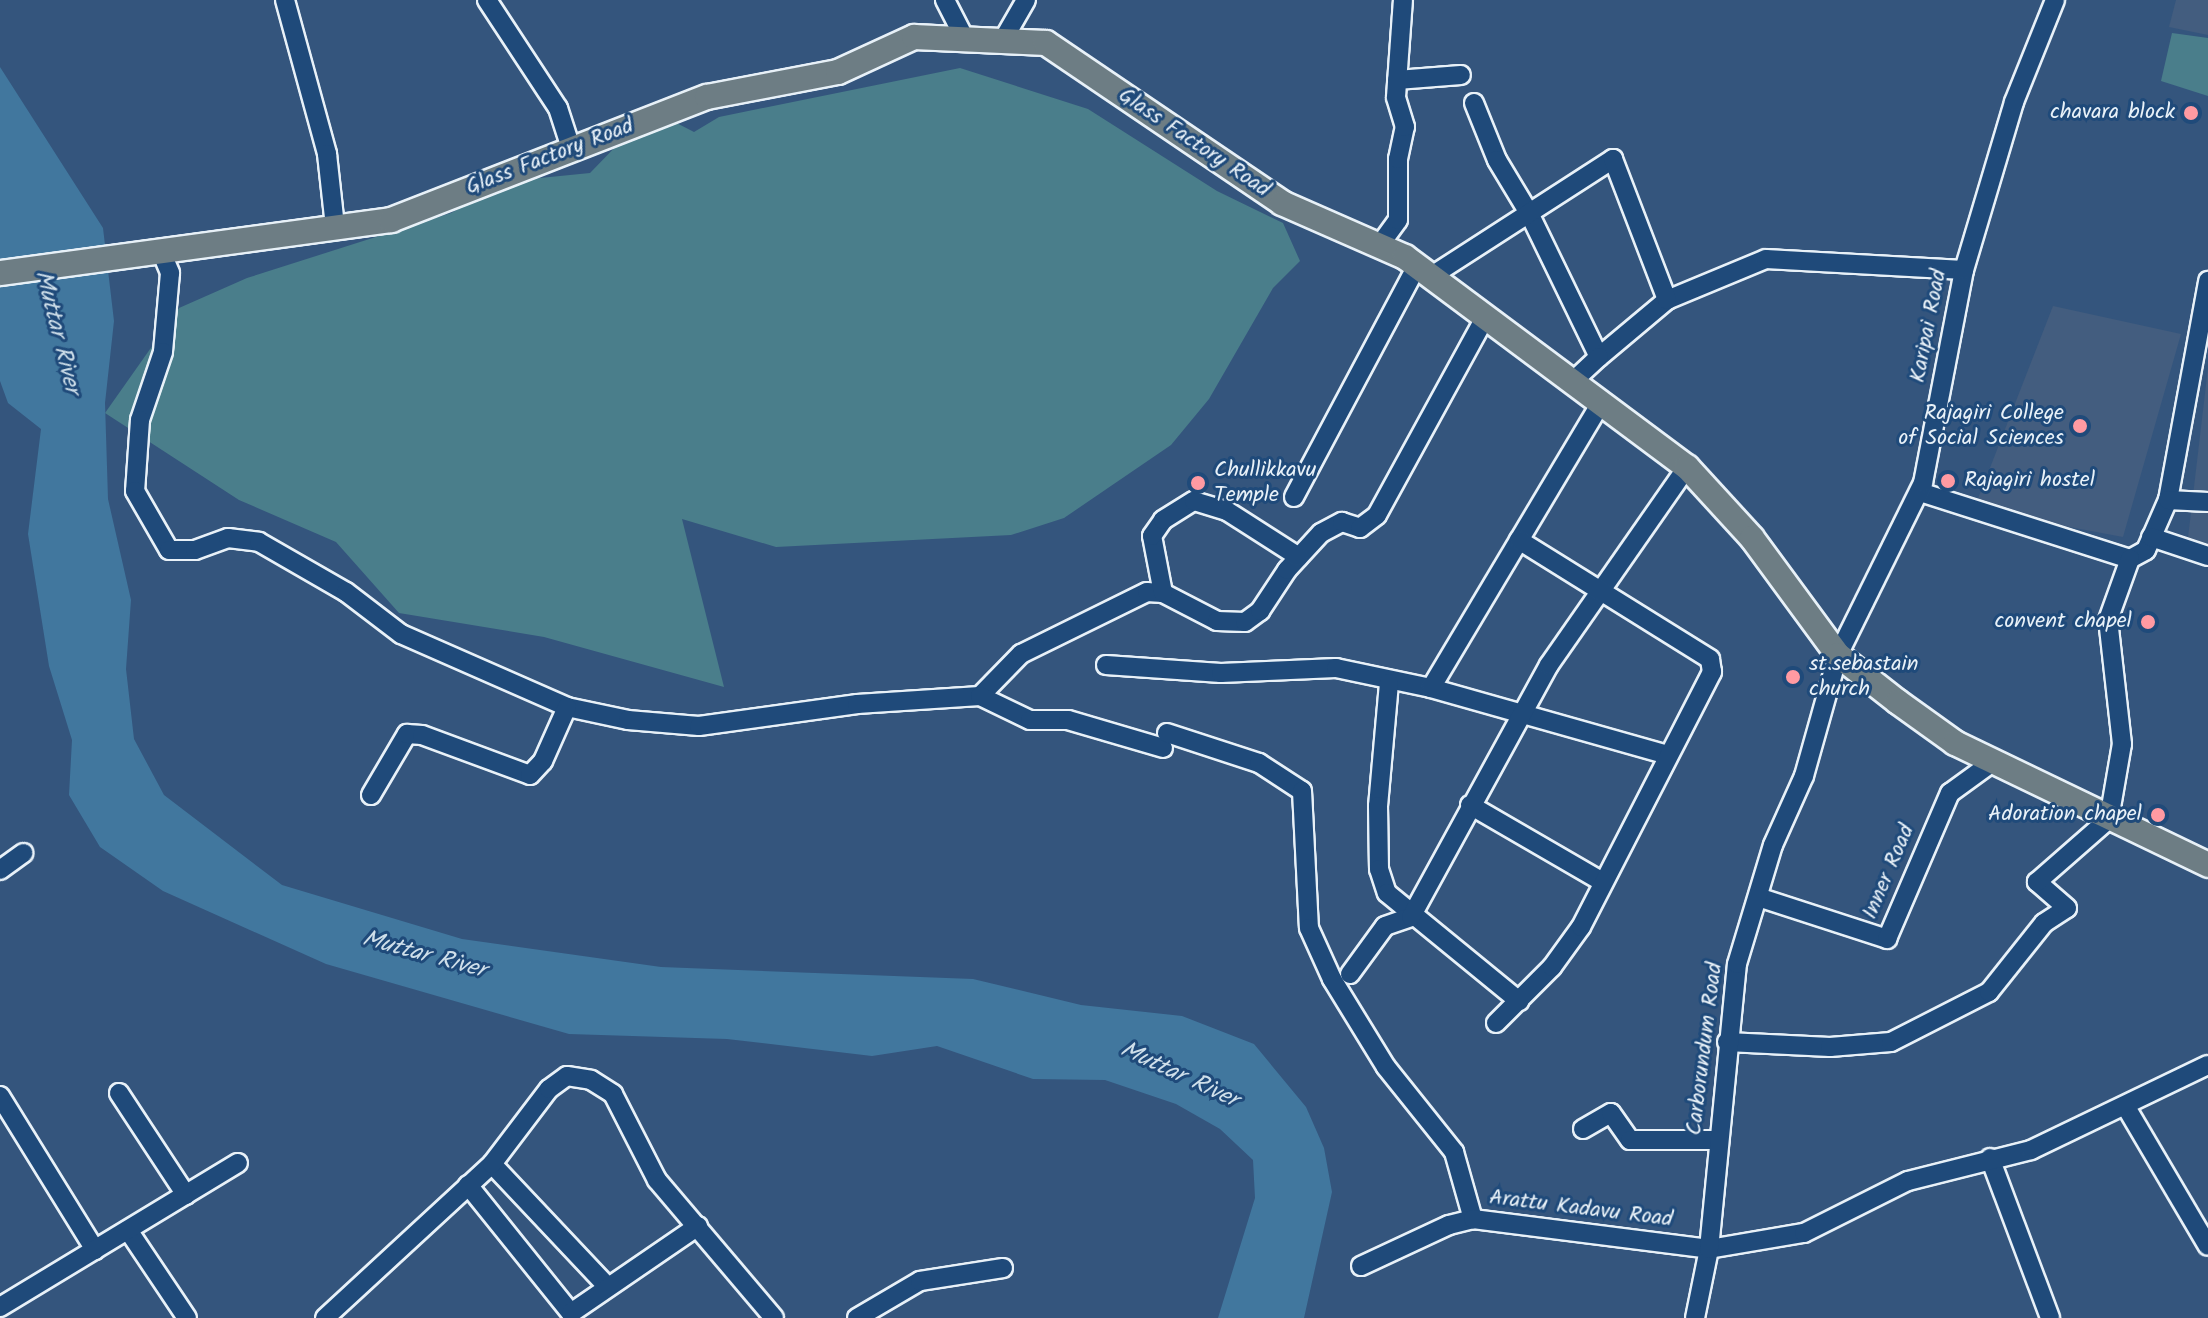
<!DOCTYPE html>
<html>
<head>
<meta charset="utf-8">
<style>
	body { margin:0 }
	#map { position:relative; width:2208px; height:1318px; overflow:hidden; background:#34557d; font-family:Kalam,sans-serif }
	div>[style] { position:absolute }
	.built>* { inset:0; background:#435d7f }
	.green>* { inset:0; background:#4a7e8b }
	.water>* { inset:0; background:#41779e }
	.roads { filter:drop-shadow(2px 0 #e8f1f8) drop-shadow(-2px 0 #e8f1f8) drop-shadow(0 2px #e8f1f8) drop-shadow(0 -2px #e8f1f8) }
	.minor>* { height:18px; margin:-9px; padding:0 9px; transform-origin:9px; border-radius:9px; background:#1f4a7a }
	.major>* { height:24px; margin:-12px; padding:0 12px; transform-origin:12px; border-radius:12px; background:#6d7d84 }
	.dots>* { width:22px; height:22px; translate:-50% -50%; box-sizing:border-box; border:4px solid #1f4a7a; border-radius:50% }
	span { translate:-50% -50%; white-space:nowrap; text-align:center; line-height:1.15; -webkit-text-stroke:6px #1f4a7a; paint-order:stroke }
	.poi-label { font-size:22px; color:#e8f1f8 }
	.right { translate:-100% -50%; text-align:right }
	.left { translate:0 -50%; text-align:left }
	.street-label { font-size:22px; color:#e8f1f8 }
	.water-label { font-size:24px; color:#cfdfea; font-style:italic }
</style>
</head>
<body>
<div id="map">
	<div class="built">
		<div style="clip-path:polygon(2176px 0,2208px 0,2208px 35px,2169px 27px)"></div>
		<div style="clip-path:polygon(2053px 306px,2181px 334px,2123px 537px,1974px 509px)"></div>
		<div style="clip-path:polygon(2208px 368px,2208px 544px,2188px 538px)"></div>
	</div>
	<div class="green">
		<div style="clip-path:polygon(2172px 33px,2208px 38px,2208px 96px,2161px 81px)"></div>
		<div style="clip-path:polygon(960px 68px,1088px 109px,1217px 191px,1283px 223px,1300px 261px,1273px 288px,1209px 399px,1171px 445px,1064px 518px,1011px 535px,776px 547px,682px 519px,724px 687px,544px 637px,399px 613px,336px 542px,239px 500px,105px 413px,179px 308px,247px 278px,451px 213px,510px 181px,590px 173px,622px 140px,661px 115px,694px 132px,719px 117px)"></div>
	</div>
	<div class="water">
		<div style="clip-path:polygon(0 67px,103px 228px,114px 321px,105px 403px,108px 499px,131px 600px,126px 669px,134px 739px,164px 795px,282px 885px,462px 939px,661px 967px,973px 979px,1081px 1005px,1182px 1016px,1254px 1044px,1306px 1107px,1324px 1148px,1332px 1192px,1304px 1318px,1218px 1318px,1255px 1198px,1253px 1160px,1220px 1129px,1176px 1104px,1105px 1080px,1033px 1079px,937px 1046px,872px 1056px,727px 1039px,569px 1034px,326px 964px,163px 891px,100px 847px,69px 795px,72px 740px,49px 666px,28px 534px,41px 429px,8px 403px,0 381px)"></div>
	</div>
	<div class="roads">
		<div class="minor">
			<div style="left:285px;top:0;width:160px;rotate:74.7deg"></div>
			<div style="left:327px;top:154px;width:73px;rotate:83.7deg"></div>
			<div style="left:487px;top:0;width:129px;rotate:56.7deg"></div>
			<div style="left:558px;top:108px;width:42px;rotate:72deg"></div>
			<div style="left:945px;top:0;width:44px;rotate:62.9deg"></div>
			<div style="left:1003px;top:40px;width:46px;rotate:-60.1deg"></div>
			<div style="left:1397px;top:80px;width:64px;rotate:-4.5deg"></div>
			<div style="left:1474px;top:103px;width:61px;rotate:68deg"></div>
			<div style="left:1497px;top:160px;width:62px;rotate:58.9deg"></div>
			<div style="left:1529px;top:213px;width:160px;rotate:64.1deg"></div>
			<div style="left:1599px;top:357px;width:89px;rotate:-40deg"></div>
			<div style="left:1667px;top:300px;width:107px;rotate:-22.5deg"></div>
			<div style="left:1766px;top:259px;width:198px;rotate:3.2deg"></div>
			<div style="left:1379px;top:246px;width:32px;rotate:-54deg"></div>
			<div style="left:1398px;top:220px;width:61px;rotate:-90deg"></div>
			<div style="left:1398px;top:159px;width:33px;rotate:-78deg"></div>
			<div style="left:1405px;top:127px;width:31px;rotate:-107deg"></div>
			<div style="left:1396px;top:97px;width:97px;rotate:-85.9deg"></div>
			<div style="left:160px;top:249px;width:26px;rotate:67deg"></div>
			<div style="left:170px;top:273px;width:79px;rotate:95.1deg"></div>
			<div style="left:163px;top:352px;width:72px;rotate:108.7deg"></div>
			<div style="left:140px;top:420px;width:71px;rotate:94deg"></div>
			<div style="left:135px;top:491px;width:68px;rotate:60deg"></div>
			<div style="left:169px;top:550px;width:26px"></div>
			<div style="left:195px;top:550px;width:35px;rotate:-20deg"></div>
			<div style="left:228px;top:538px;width:31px;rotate:7deg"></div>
			<div style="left:259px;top:542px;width:100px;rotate:29.9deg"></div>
			<div style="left:346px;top:592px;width:69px;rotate:37.4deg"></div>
			<div style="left:401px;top:634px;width:181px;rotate:23.7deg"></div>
			<div style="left:567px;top:707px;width:62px;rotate:12deg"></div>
			<div style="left:628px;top:720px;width:71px;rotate:4.8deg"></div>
			<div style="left:699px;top:726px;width:160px;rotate:-7.9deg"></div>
			<div style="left:857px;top:704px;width:123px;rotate:-3.7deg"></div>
			<div style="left:980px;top:696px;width:59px;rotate:-45.7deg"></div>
			<div style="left:1021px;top:654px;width:140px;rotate:-26.2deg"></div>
			<div style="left:1147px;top:592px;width:16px;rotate:4deg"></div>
			<div style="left:1163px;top:593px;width:61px;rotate:27.4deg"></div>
			<div style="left:1217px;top:621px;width:28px;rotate:2deg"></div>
			<div style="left:1245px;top:622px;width:19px;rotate:-36deg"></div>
			<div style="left:1260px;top:611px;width:49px;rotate:-56.6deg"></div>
			<div style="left:1287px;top:570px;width:50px;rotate:-47.4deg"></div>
			<div style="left:1321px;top:533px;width:24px;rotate:-28deg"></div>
			<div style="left:1342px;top:522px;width:19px;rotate:18deg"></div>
			<div style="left:1360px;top:528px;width:21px;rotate:-37deg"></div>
			<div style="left:1377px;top:515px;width:225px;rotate:-61.3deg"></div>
			<div style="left:1430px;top:277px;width:218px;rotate:-32.8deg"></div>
			<div style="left:1613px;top:159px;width:151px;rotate:69deg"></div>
			<div style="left:1571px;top:383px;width:38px;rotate:-43deg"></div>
			<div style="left:1920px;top:492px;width:220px;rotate:17.7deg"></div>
			<div style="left:2130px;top:559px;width:18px;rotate:-29deg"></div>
			<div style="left:2146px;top:550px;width:55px;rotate:-66.3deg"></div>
			<div style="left:2168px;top:500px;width:223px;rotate:-79.6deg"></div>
			<div style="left:1294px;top:497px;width:262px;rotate:-62deg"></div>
			<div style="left:2168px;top:500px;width:40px;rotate:2.9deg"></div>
			<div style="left:2151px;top:537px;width:60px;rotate:18.4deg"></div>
			<div style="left:1163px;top:593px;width:58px;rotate:-100.9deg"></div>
			<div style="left:1152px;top:536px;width:19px;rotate:-55deg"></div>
			<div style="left:1163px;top:520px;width:36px;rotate:-32deg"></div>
			<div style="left:1194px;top:501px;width:34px;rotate:17deg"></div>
			<div style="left:1227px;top:511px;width:85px;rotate:32.6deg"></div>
			<div style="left:1106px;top:665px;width:115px;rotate:4deg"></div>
			<div style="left:1221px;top:673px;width:115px;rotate:-2.5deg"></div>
			<div style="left:1336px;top:668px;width:97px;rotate:11.9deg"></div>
			<div style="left:1431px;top:688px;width:245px;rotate:15.8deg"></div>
			<div style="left:1389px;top:683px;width:123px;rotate:95.1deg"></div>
			<div style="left:1378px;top:806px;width:63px;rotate:89.1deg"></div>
			<div style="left:1379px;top:869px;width:25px;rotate:72deg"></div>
			<div style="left:1387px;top:893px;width:171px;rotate:39.3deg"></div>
			<div style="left:1431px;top:688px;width:330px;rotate:-59.2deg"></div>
			<div style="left:980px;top:696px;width:55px;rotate:25.6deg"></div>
			<div style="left:1030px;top:720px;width:38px"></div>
			<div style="left:1068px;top:720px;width:99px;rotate:16.4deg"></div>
			<div style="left:1167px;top:733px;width:97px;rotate:18.1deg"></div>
			<div style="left:1259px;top:763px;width:51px;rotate:33.1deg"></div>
			<div style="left:1302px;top:791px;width:137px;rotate:87.1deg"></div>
			<div style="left:1309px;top:928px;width:56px;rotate:65.7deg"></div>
			<div style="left:1332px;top:979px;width:103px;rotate:58.5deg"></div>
			<div style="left:1386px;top:1067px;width:109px;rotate:51.3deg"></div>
			<div style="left:1454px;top:1152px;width:70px;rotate:74.2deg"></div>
			<div style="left:371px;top:795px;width:71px;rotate:-59.5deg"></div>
			<div style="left:407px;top:734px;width:15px;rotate:4deg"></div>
			<div style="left:422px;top:735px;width:115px;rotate:20.3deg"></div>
			<div style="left:530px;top:775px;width:19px;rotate:-47deg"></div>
			<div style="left:543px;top:761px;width:59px;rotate:-66deg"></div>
			<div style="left:1470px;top:805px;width:154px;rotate:30.1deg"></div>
			<div style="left:0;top:870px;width:29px;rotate:-36deg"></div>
			<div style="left:1758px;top:897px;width:136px;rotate:18deg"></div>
			<div style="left:1887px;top:939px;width:159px;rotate:-66.7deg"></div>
			<div style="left:1950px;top:793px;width:54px;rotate:-36deg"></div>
			<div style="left:1350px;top:974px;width:59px;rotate:-53.9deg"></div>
			<div style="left:1385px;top:926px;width:28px;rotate:-19deg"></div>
			<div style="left:1411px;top:917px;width:287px;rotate:-61.3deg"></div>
			<div style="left:1549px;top:665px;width:241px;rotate:-55.1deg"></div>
			<div style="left:1496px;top:1023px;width:79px;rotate:-45deg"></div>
			<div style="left:1552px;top:967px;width:49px;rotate:-54.1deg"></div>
			<div style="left:1581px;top:927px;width:287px;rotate:-62.8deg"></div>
			<div style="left:1712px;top:672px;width:13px;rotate:-99deg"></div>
			<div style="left:1710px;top:659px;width:225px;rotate:-148.1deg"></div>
			<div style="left:1727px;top:1042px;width:103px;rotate:2.8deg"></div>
			<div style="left:1830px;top:1047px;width:61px;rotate:-4.7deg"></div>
			<div style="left:1891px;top:1042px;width:110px;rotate:-27deg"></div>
			<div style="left:1989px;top:992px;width:88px;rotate:-51.4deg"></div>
			<div style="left:2044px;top:923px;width:27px;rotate:-33deg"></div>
			<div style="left:2067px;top:908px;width:40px;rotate:-139deg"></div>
			<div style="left:2037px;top:882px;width:96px;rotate:-41.2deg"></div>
			<div style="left:2109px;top:819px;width:76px;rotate:-80.2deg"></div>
			<div style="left:2122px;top:744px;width:125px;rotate:-96.4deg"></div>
			<div style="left:2108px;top:620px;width:65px;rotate:-70.2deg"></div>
			<div style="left:119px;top:1093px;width:122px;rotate:56.7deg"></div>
			<div style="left:0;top:1096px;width:181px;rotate:58.3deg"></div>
			<div style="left:2126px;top:1107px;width:161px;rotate:59.5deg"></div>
			<div style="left:1583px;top:1129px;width:32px;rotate:-30deg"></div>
			<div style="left:1611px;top:1113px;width:33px;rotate:55deg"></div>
			<div style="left:1630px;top:1140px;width:88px"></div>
			<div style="left:1990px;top:1158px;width:171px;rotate:69.4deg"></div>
			<div style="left:492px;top:1164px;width:168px;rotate:46.7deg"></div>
			<div style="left:468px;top:1185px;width:164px;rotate:51.2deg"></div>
			<div style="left:571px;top:1313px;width:154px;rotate:-34.4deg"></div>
			<div style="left:128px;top:1230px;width:106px;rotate:56.2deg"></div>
			<div style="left:1361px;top:1266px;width:97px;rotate:-25deg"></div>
			<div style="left:1449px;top:1225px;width:25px;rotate:-14deg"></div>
			<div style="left:1473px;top:1219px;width:238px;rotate:7.2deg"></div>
			<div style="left:1709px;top:1249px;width:96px;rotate:-9.6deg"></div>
			<div style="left:1804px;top:1233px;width:116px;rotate:-26.6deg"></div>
			<div style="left:1908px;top:1181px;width:127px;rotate:-14.1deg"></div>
			<div style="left:2031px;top:1150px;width:196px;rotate:-25.7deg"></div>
			<div style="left:0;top:1307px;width:278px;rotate:-31.2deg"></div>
			<div style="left:325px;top:1318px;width:227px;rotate:-42.7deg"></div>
			<div style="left:492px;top:1164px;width:94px;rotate:-52.8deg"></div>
			<div style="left:549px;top:1089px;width:22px;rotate:-36deg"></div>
			<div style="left:567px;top:1076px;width:24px;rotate:9deg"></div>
			<div style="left:591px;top:1080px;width:26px;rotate:32deg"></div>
			<div style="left:613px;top:1094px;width:97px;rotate:62.9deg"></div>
			<div style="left:657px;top:1180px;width:181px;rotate:49.7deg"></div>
			<div style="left:857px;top:1318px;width:73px;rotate:-30.4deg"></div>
			<div style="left:920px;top:1281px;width:84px;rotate:-8.9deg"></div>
			<div style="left:1695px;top:1318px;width:70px;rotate:-78.5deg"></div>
			<div style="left:1709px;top:1249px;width:286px;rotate:-84.4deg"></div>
			<div style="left:1737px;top:964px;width:124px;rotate:-73.2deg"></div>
			<div style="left:1773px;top:845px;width:76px;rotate:-65.8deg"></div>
			<div style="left:1804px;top:776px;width:126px;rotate:-74.3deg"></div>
			<div style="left:1838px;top:655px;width:192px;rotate:-63.7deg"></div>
			<div style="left:1923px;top:483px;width:217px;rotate:-79.1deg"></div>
			<div style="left:1964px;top:270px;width:175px;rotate:-73.4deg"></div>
			<div style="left:2014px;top:102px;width:110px;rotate:-68.1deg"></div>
		</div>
		<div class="major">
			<div style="left:0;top:273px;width:395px;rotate:-7.7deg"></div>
			<div style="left:391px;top:220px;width:339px;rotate:-21.3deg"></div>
			<div style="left:707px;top:97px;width:133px;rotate:-10.8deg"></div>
			<div style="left:838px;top:72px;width:84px;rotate:-24.7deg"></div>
			<div style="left:914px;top:37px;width:132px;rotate:2.6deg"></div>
			<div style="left:1046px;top:43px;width:285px;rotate:34.1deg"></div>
			<div style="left:1282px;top:203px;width:134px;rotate:23.7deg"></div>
			<div style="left:1405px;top:257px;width:352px;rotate:36.7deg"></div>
			<div style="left:1687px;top:467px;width:96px;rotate:47.5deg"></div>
			<div style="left:1752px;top:538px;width:145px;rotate:53.7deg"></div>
			<div style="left:1838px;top:655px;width:76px;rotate:38.1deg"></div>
			<div style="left:1898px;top:702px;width:70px;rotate:35.7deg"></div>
			<div style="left:1955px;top:743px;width:281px;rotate:25.7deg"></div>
		</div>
	</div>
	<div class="dots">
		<div style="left:2191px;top:113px;background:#ff9aa2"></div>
		<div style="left:2080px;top:426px;background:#ff9aa2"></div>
		<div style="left:1948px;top:481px;background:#ff9aa2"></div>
		<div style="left:1198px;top:483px;background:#ff9aa2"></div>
		<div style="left:2148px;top:622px;background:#ff9aa2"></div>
		<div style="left:1793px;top:677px;background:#ff9aa2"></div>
		<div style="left:2158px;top:815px;background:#ff9aa2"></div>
	</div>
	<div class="poi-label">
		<span class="right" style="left:2175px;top:113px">chavara block</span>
		<span class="right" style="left:2064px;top:426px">Rajagiri College<br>of Social Sciences</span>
		<span class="left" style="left:1214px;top:483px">Chullikkavu<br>Temple</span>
		<span class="left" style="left:1964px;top:481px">Rajagiri hostel</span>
		<span class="right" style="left:2132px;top:622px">convent chapel</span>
		<span class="left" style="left:1809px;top:677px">st.sebastain<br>church</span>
		<span class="right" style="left:2142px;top:815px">Adoration chapel</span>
	</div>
	<div class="street-label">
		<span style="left:1194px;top:143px;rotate:34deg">Glass Factory Road</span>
		<span style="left:550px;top:157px;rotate:-21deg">Glass Factory Road</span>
		<span style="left:1929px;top:326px;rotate:-79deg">Karipai Road</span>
		<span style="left:1889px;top:872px;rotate:-67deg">Inner Road</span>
		<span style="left:1705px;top:1049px;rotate:-83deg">Carborundum Road</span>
		<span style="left:1581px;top:1209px;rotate:7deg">Arattu Kadavu Road</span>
	</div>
	<div class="water-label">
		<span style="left:57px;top:332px;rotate:76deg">Muttar River</span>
		<span style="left:424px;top:955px;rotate:15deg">Muttar River</span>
		<span style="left:1179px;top:1075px;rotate:25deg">Muttar River</span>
	</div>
</div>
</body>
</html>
